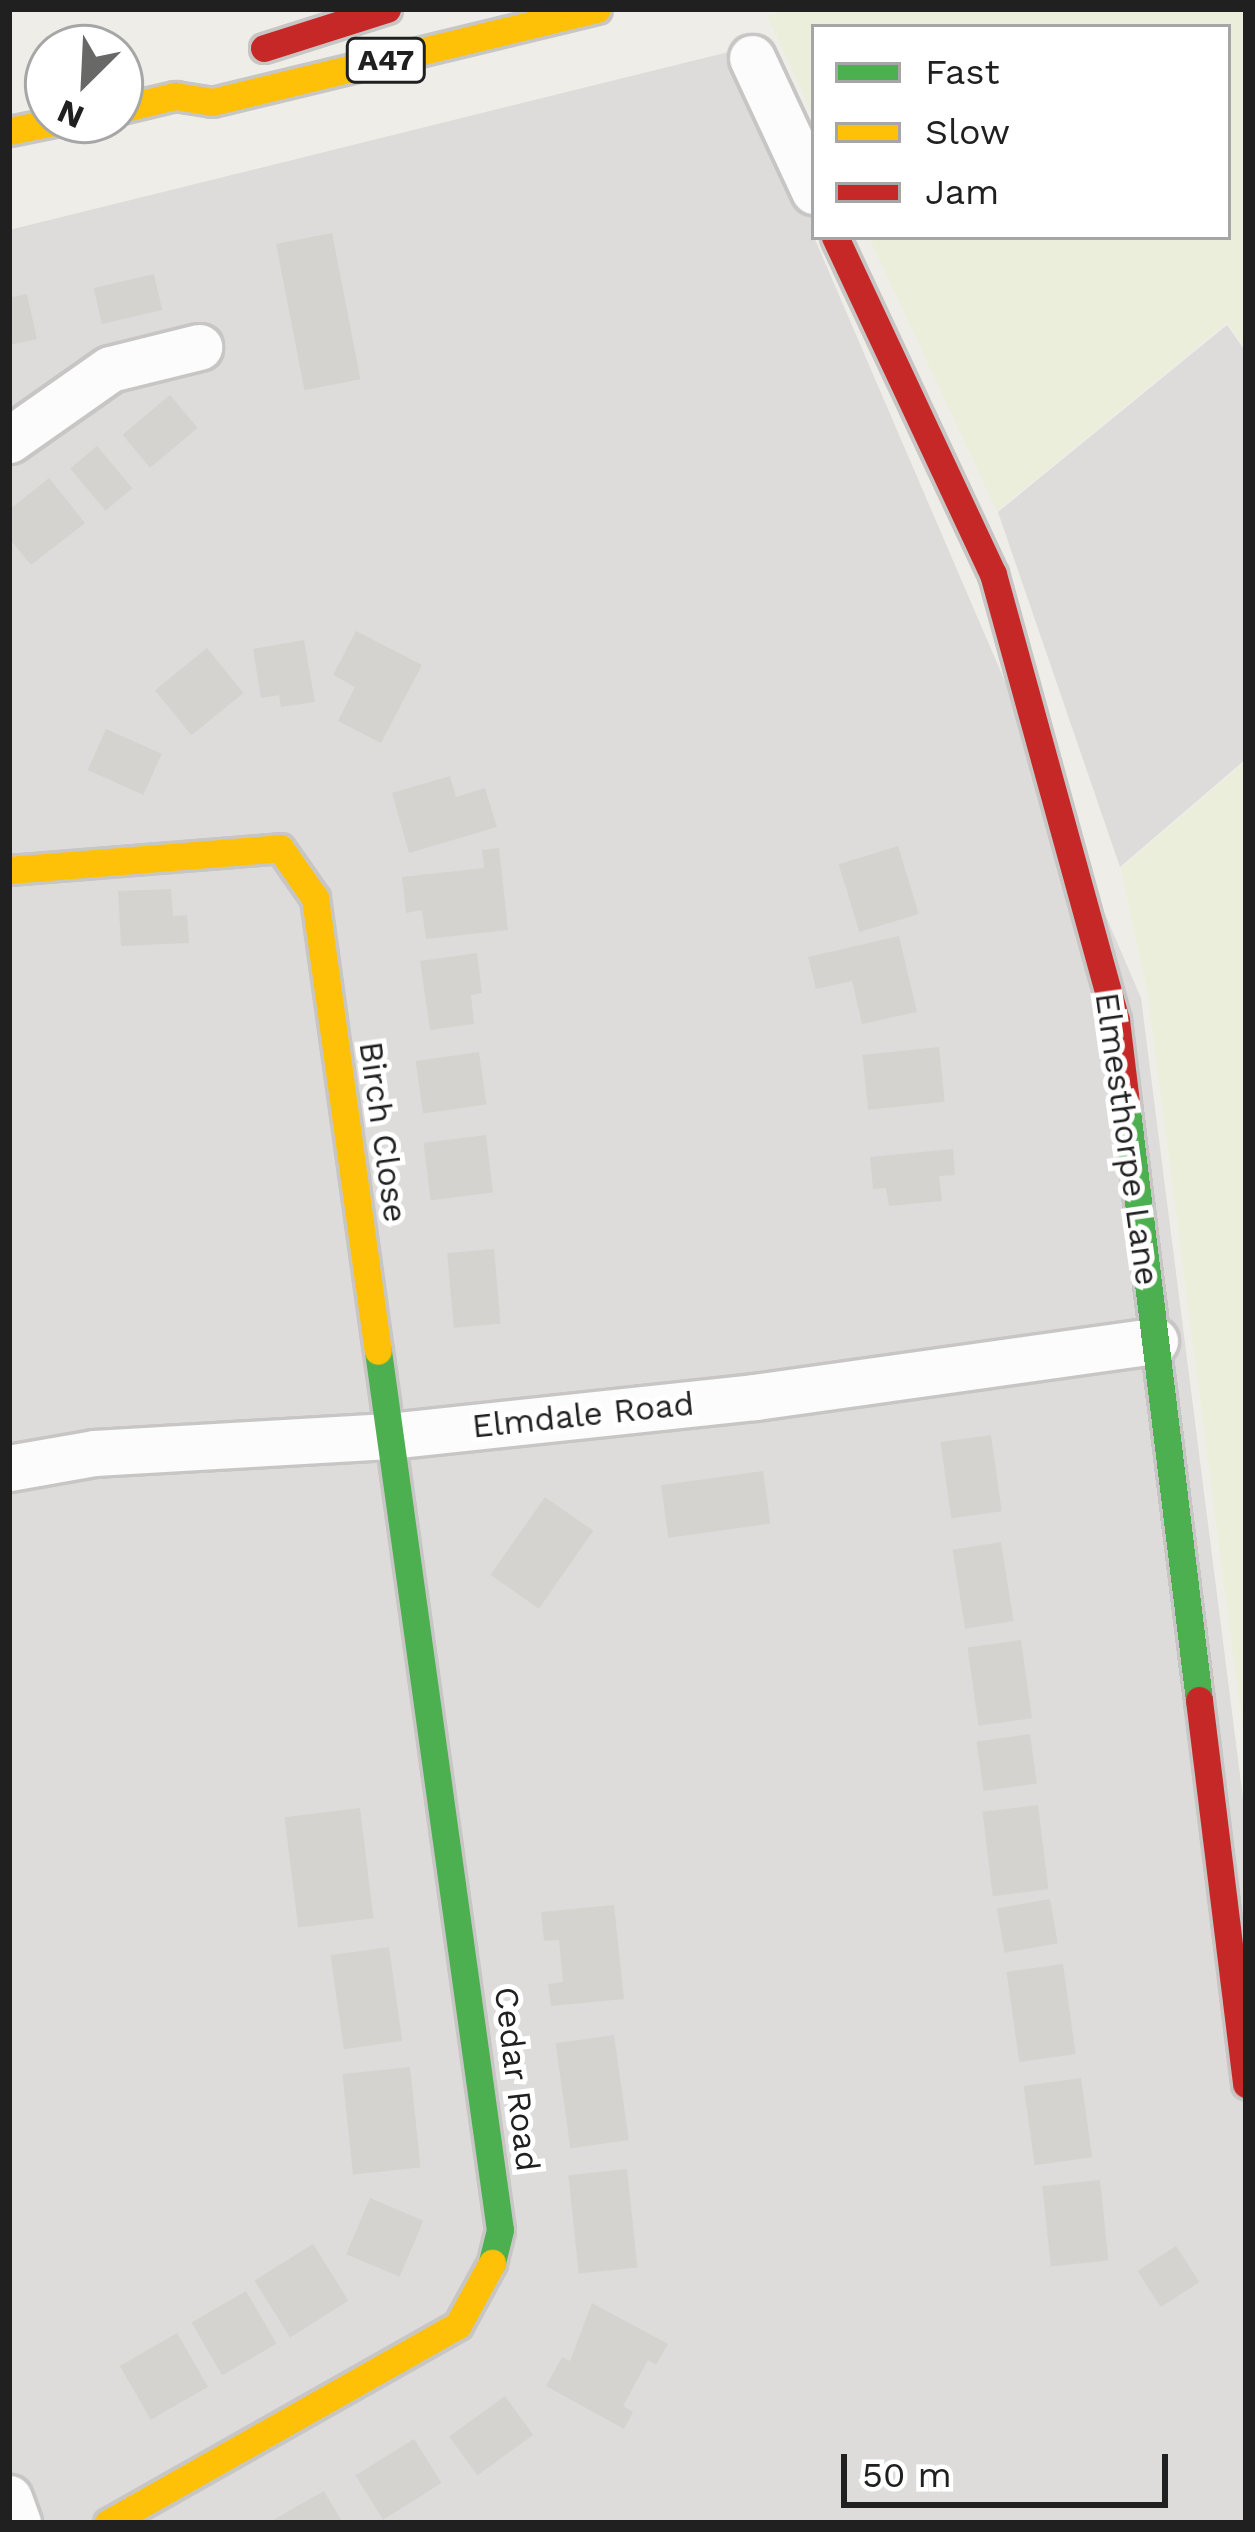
<!DOCTYPE html>
<html>
<head>
<meta charset="utf-8">
<style>
	body { margin:0 }
	#map { position:relative; width:1255px; height:2532px; overflow:hidden; background:#eeede8; font-family:"Work Sans",sans-serif }
	div>[style] { position:absolute }
	.residential>* { inset:0; background:#dddcda }
	.farmland>* { inset:0; background:#ebeedb }
	.building>* { inset:0; background:#d5d3cf; transform-origin:0 0 }
	.roads { filter:drop-shadow(3px 0 #c7c6c4) drop-shadow(-3px 0 #c7c6c4) drop-shadow(0 3px #c7c6c4) drop-shadow(0 -3px #c7c6c4) }
	.street>* { height:45px; margin:-22.5px; padding:0 22.5px; transform-origin:22.5px; border-radius:22.5px; background:#fcfcfc }
	.fast>* { height:27px; margin:-13.5px; padding:0 13.5px; transform-origin:13.5px; border-radius:13.5px; background:#4caf50 }
	.slow>* { height:27px; margin:-13.5px; padding:0 13.5px; transform-origin:13.5px; border-radius:13.5px; background:#ffc107 }
	.jam>* { height:27px; margin:-13.5px; padding:0 13.5px; transform-origin:13.5px; border-radius:13.5px; background:#c62828 }
	span { translate:-50% -50%; white-space:nowrap; text-align:center; line-height:1.15; -webkit-text-stroke:10px #fff; paint-order:stroke }
	.shield-label span { padding:3px 9px; background:#fff; border:3px solid; border-radius:9px; -webkit-text-stroke-width:0 }
	.shield-label { font-size:30px; color:#202020; font-weight:700 }
	.street-label { font-size:33px; color:#202020 }
	.frame { position:absolute; inset:0; border:12px solid #202020; pointer-events:none }
	.legend { position:absolute; left:811px; top:24px; width:420px; height:216px; box-sizing:border-box; background:#fff; border:3px solid #a6a6a6; margin:0; padding:15px 21px; list-style:none; font-size:36px; color:#202020 }
	.legend li { display:flex; align-items:center; gap:24px; height:60px }
	.legend b { width:60px; border:3px solid #a6a6a6 }
	.north { position:absolute; left:24px; top:24px; width:120px; height:120px; box-sizing:border-box; background:#fff; border:3px solid #a6a6a6; border-radius:50%; rotate:204deg; font-size:33px; font-weight:700; line-height:48px; text-align:center; color:#202020 }
	.north::after { content:''; display:block; margin:auto; width:42px; height:54px; background:#686866; clip-path:polygon(50% 0,100% 100%,50% 72%,0 100%) }
	.scale { position:absolute; left:841px; top:2454px; width:327px; height:54px; box-sizing:border-box; border:6px solid #202020; border-top:0; padding-left:15px; font-size:36px; line-height:42px; white-space:nowrap; color:#202020; -webkit-text-stroke:9px #fff; paint-order:stroke }
</style>
</head>
<body>
<div id="map">
	<div class="residential">
		<div style="clip-path:polygon(765px 43px,814px 146px,814px 237px,1141px 998px,1246px 1822px,1246px 2523px,9px 2523px,9px 230px)"></div>
		<div style="clip-path:polygon(1227px 325px,1246px 352px,1246px 759px,1120px 867px,998px 512px)"></div>
	</div>
	<div class="farmland">
		<div style="clip-path:polygon(800px 9px,1246px 9px,1246px 349px,1227px 323px,997px 511px,869px 237px,1228px 237px,1228px 27px,814px 27px,814px 117px,767px 15px)"></div>
		<div style="clip-path:polygon(1246px 761px,1246px 1755px,1148px 996px,1121px 868px)"></div>
	</div>
	<div class="building">
		<div style="left:332px;top:233px;width:149px;height:57px;rotate:79deg"></div>
		<div style="left:154px;top:274px;width:37px;height:62px;rotate:77deg"></div>
		<div style="clip-path:polygon(27px 294px,37px 339px,9px 345px,9px 298px)"></div>
		<div style="left:170px;top:395px;width:43px;height:62px;rotate:50deg"></div>
		<div style="left:97px;top:446px;width:55px;height:35px;rotate:50deg"></div>
		<div style="clip-path:polygon(49px 478px,85px 523px,31px 565px,9px 538px,9px 510px)"></div>
		<div style="clip-path:polygon(356px 631px,422px 665px,381px 743px,338px 721px,355px 687px,333px 675px)"></div>
		<div style="clip-path:polygon(304px 640px,315px 702px,281px 707px,279px 695px,261px 698px,253px 649px)"></div>
		<div style="left:207px;top:648px;width:58px;height:67px;rotate:51deg"></div>
		<div style="left:106px;top:729px;width:61px;height:45px;rotate:24deg"></div>
		<div style="clip-path:polygon(450px 776px,456px 797px,485px 788px,497px 827px,409px 853px,392px 793px)"></div>
		<div style="left:898px;top:846px;width:71px;height:62px;rotate:73deg"></div>
		<div style="clip-path:polygon(499px 848px,508px 930px,426px 939px,422px 910px,406px 913px,402px 877px,484px 868px,482px 850px)"></div>
		<div style="clip-path:polygon(171px 889px,173px 916px,187px 915px,189px 943px,121px 946px,118px 891px)"></div>
		<div style="clip-path:polygon(899px 936px,917px 1012px,862px 1024px,852px 981px,816px 989px,808px 957px)"></div>
		<div style="clip-path:polygon(477px 953px,482px 993px,471px 995px,474px 1024px,430px 1030px,420px 961px)"></div>
		<div style="left:939px;top:1047px;width:55px;height:77px;rotate:84deg"></div>
		<div style="left:479px;top:1052px;width:53px;height:64px;rotate:82deg"></div>
		<div style="left:486px;top:1135px;width:58px;height:63px;rotate:83deg"></div>
		<div style="clip-path:polygon(953px 1149px,955px 1175px,939px 1176px,942px 1201px,889px 1206px,886px 1188px,873px 1189px,870px 1157px)"></div>
		<div style="left:494px;top:1249px;width:75px;height:47px;rotate:85deg"></div>
		<div style="left:991px;top:1435px;width:77px;height:51px;rotate:82deg"></div>
		<div style="left:763px;top:1471px;width:53px;height:103px;rotate:82deg"></div>
		<div style="left:545px;top:1497px;width:59px;height:95px;rotate:35deg"></div>
		<div style="left:1001px;top:1542px;width:80px;height:49px;rotate:81deg"></div>
		<div style="left:1021px;top:1640px;width:79px;height:54px;rotate:82deg"></div>
		<div style="left:1030px;top:1734px;width:50px;height:54px;rotate:82deg"></div>
		<div style="left:1038px;top:1805px;width:85px;height:56px;rotate:83deg"></div>
		<div style="left:360px;top:1808px;width:111px;height:76px;rotate:83deg"></div>
		<div style="left:1050px;top:1899px;width:45px;height:54px;rotate:80deg"></div>
		<div style="clip-path:polygon(614px 1905px,624px 1999px,551px 2006px,548px 1984px,563px 1982px,559px 1940px,544px 1941px,541px 1912px)"></div>
		<div style="left:389px;top:1947px;width:95px;height:59px;rotate:82deg"></div>
		<div style="left:1063px;top:1964px;width:91px;height:57px;rotate:82deg"></div>
		<div style="left:614px;top:2035px;width:106px;height:59px;rotate:82deg"></div>
		<div style="left:410px;top:2067px;width:101px;height:68px;rotate:84deg"></div>
		<div style="left:1081px;top:2078px;width:80px;height:58px;rotate:82deg"></div>
		<div style="left:627px;top:2169px;width:99px;height:59px;rotate:84deg"></div>
		<div style="left:1100px;top:2180px;width:81px;height:58px;rotate:84deg"></div>
		<div style="left:370px;top:2198px;width:58px;height:61px;rotate:23deg"></div>
		<div style="left:313px;top:2244px;width:67px;height:69px;rotate:58deg"></div>
		<div style="left:1176px;top:2246px;width:43px;height:46px;rotate:57deg"></div>
		<div style="left:246px;top:2291px;width:61px;height:63px;rotate:60deg"></div>
		<div style="clip-path:polygon(592px 2303px,668px 2344px,656px 2365px,648px 2360px,623px 2406px,633px 2412px,624px 2429px,546px 2386px,562px 2357px,570px 2361px)"></div>
		<div style="left:177px;top:2333px;width:62px;height:66px;rotate:60deg"></div>
		<div style="left:505px;top:2396px;width:48px;height:69px;rotate:54deg"></div>
		<div style="left:414px;top:2439px;width:52px;height:69px;rotate:58deg"></div>
		<div style="clip-path:polygon(324px 2491px,343px 2523px,268px 2523px,299px 2505px)"></div>
	</div>
	<div class="roads">
		<div class="street">
			<div style="left:752px;top:58px;width:147px;rotate:65deg"></div>
			<div style="left:9px;top:440px;width:123px;rotate:-35.1deg"></div>
			<div style="left:110px;top:369px;width:92px;rotate:-13.9deg"></div>
			<div style="left:9px;top:1468px;width:86px;rotate:-10deg"></div>
			<div style="left:94px;top:1453px;width:295px;rotate:-3.3deg"></div>
			<div style="left:389px;top:1436px;width:368px;rotate:-6.1deg"></div>
			<div style="left:755px;top:1397px;width:404px;rotate:-8deg"></div>
			<div style="left:9px;top:2498px;width:27px;rotate:70deg"></div>
		</div>
		<div class="fast">
			<div style="left:1126px;top:1103px;width:601px;rotate:83.03deg"></div>
			<div style="left:378px;top:1351px;width:887px;rotate:82.1deg"></div>
			<div style="left:500px;top:2230px;width:34px;rotate:104deg"></div>
		</div>
		<div class="slow">
			<div style="left:120px;top:109px;width:57px;rotate:-13.3deg"></div>
			<div style="left:175px;top:96px;width:37px;rotate:9deg"></div>
			<div style="left:212px;top:102px;width:396px;rotate:-13.6deg"></div>
			<div style="left:9px;top:131px;width:56px;rotate:-11.3deg"></div>
			<div style="left:9px;top:870px;width:272px;rotate:-4.6deg"></div>
			<div style="left:280px;top:848px;width:61px;rotate:55deg"></div>
			<div style="left:315px;top:898px;width:457px;rotate:82.1deg"></div>
			<div style="left:108px;top:2523px;width:402px;rotate:-29.5deg"></div>
			<div style="left:458px;top:2325px;width:71px;rotate:-61.3deg"></div>
		</div>
		<div class="jam">
			<div style="left:264px;top:48px;width:129px;rotate:-17.6deg"></div>
			<div style="left:835px;top:237px;width:372px;rotate:64.9deg"></div>
			<div style="left:993px;top:574px;width:463px;rotate:74.6deg"></div>
			<div style="left:1116px;top:1020px;width:84px;rotate:83.1deg"></div>
			<div style="left:1199px;top:1700px;width:387px;rotate:83deg"></div>
		</div>
	</div>
	<div class="shield-label">
		<span style="left:386px;top:60px">A47</span>
	</div>
	<div class="street-label">
		<span style="left:383px;top:1132px;rotate:82deg">Birch Close</span>
		<span style="left:1127px;top:1139px;rotate:82deg">Elmesthorpe Lane</span>
		<span style="left:583px;top:1415px;rotate:-6deg">Elmdale Road</span>
		<span style="left:517px;top:2079px;rotate:83deg">Cedar Road</span>
	</div>
	<div class="frame"></div>
	<ul class="legend">
	<li><b style="height:15px;background:#4caf50"></b>Fast</li>
	<li><b style="height:15px;background:#ffc107"></b>Slow</li>
	<li><b style="height:15px;background:#c62828"></b>Jam</li>
	</ul>
	<div class="north">N</div>
	<div class="scale">50 m</div>
</div>
</body>
</html>
